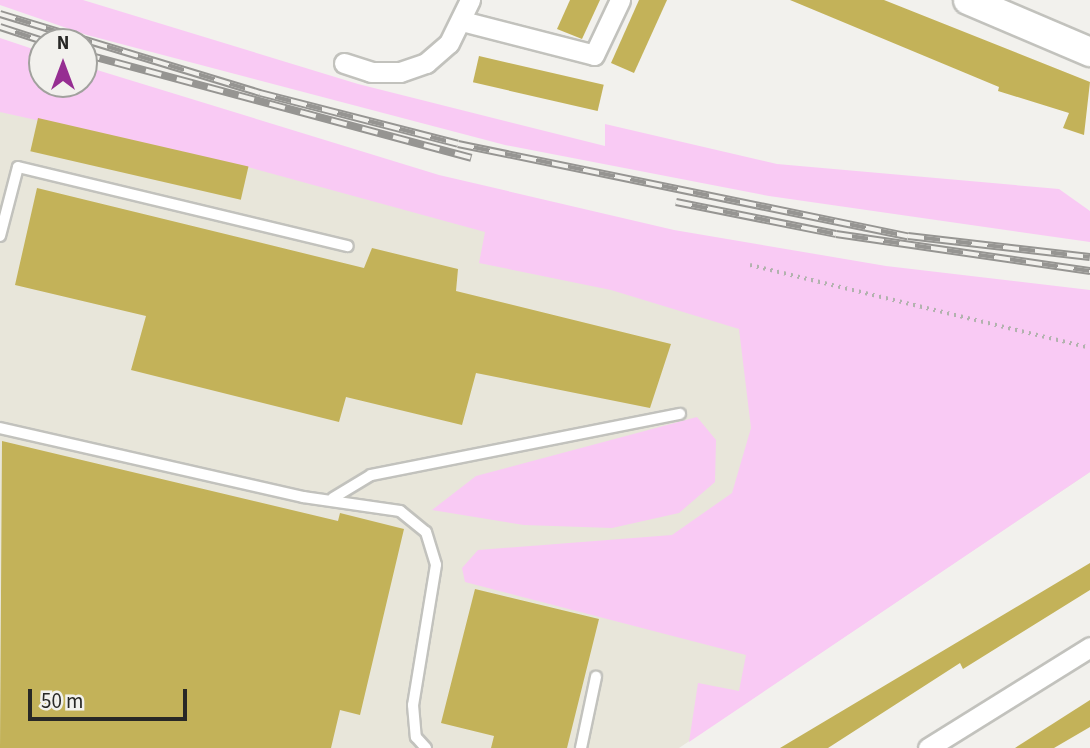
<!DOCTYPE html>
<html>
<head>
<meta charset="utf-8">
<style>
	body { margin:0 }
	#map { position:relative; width:1090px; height:748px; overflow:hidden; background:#f2f1ed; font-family:"Source Sans 3",sans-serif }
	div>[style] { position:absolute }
	.built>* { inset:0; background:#e8e6da }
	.green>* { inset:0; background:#f9caf4 }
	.building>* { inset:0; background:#c3b259; transform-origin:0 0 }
	.path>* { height:3.5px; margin-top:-1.75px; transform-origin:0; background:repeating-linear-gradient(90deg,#b2b2ae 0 2px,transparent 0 7px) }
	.roads { filter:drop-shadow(2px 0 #c2c2bd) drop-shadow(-2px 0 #c2c2bd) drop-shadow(0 2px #c2c2bd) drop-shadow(0 -2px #c2c2bd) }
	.lane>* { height:10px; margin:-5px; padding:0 5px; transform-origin:5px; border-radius:5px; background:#fff }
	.street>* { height:19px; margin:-9.5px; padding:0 9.5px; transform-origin:9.5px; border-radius:9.5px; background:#fff }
	.secondary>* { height:28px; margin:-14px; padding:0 14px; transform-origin:14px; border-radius:14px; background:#fff }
	.rail>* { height:8px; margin-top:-4px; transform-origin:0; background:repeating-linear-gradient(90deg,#f2f1ed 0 16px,#969592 0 32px); box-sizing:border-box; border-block:2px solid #969592 }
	span { translate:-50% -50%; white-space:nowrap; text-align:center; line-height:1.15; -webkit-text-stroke:6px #f2f1ed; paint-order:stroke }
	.north { position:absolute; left:28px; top:28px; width:70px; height:70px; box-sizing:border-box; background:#f2f1ed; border:2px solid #a1a19d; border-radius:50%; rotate:0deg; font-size:19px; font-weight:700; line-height:28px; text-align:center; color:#282826 }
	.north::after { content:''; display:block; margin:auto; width:24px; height:32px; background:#962e92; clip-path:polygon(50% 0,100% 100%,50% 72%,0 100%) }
	.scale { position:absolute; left:28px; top:689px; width:159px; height:32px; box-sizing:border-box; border:4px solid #282826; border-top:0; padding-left:9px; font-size:21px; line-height:24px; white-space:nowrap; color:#282826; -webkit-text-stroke:5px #f2f1ed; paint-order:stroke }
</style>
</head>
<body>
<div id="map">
	<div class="built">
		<div style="clip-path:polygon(0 91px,1090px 367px,1090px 472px,679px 748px,0 748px)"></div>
	</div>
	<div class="green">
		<div style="clip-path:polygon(0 0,83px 0,358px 84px,605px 146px,605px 124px,777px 164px,1059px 189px,1090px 211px,1090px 242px,769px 196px,505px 145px,87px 35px,0 5px)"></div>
		<div style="clip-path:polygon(0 38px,42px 52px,42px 84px,84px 84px,84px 66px,439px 175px,674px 230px,886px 266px,1090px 290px,1090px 472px,689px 742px,698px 683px,739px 691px,746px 655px,465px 582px,462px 568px,478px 550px,672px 535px,732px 493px,751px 428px,739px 329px,611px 290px,479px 263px,485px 232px,248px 167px,0 112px)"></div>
		<div style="clip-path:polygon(697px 417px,716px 440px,715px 482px,679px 513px,612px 528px,524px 525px,432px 510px,476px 476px)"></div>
	</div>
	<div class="building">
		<div style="clip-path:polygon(570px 0,600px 0,582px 39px,557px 29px)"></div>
		<div style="clip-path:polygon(639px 0,667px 0,634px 73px,611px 63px)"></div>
		<div style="clip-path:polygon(790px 0,884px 0,1090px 82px,1084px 135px,1063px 128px,1069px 113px,998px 91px,999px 87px)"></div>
		<div style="left:479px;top:56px;width:128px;height:27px;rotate:13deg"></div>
		<div style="left:38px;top:118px;width:216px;height:34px;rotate:13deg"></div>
		<div style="clip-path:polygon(37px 188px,364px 268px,372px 248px,458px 269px,456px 291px,671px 344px,650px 408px,476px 373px,462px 425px,346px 397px,339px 422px,131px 370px,146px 316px,15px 285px)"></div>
		<div style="clip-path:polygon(2px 441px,338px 521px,340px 513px,404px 529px,360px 715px,340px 710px,331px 748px,0 748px)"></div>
		<div style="clip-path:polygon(1090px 563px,1090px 590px,963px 669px,960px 663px,828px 748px,780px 748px)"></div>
		<div style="clip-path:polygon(475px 589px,599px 619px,567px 748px,491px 748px,494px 736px,441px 723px)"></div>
		<div style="clip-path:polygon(1090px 700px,1090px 727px,1054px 748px,1015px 748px)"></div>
	</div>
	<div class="path">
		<div style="left:750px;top:265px;width:350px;rotate:13.7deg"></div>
	</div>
	<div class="roads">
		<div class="lane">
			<div style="left:0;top:236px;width:71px;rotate:-75.4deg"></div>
			<div style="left:18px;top:167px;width:339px;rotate:13.5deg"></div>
			<div style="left:0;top:428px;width:311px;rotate:12.8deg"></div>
			<div style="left:303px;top:497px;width:98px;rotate:8.2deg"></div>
			<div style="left:400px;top:511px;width:33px;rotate:39deg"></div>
			<div style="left:426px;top:532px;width:34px;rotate:73deg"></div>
			<div style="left:436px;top:565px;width:142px;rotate:99.3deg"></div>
			<div style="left:413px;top:705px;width:32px;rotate:85deg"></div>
			<div style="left:416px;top:737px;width:15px;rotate:48deg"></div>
			<div style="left:333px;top:498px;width:44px;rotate:-31.2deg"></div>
			<div style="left:371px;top:475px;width:315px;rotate:-11.2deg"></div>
			<div style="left:581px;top:748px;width:73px;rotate:-78.1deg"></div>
		</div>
		<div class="street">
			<div style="left:462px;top:21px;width:136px;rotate:14.4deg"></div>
			<div style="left:594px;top:55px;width:61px;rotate:-64.7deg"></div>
			<div style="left:344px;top:63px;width:28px;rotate:18deg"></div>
			<div style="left:371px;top:72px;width:29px"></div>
			<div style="left:400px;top:72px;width:28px;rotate:-19deg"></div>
			<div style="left:426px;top:63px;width:30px;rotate:-41deg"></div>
			<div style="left:449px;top:43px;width:48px;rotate:-64deg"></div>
			<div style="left:928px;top:748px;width:191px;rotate:-31.9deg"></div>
		</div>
		<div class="secondary">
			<div style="left:968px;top:0;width:133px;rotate:23.1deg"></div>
		</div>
	</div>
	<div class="rail">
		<div style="left:0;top:14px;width:272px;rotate:16.9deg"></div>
		<div style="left:260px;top:93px;width:204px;rotate:14.4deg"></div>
		<div style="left:458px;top:144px;width:459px;rotate:11.6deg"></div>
		<div style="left:908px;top:236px;width:183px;rotate:6.6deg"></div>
		<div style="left:0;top:27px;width:48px;rotate:18.1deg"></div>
		<div style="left:84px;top:54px;width:401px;rotate:15deg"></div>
		<div style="left:676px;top:202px;width:163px;rotate:11.3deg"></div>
		<div style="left:836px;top:234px;width:257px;rotate:8.3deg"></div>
	</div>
	<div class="north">N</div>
	<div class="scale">50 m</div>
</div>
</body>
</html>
